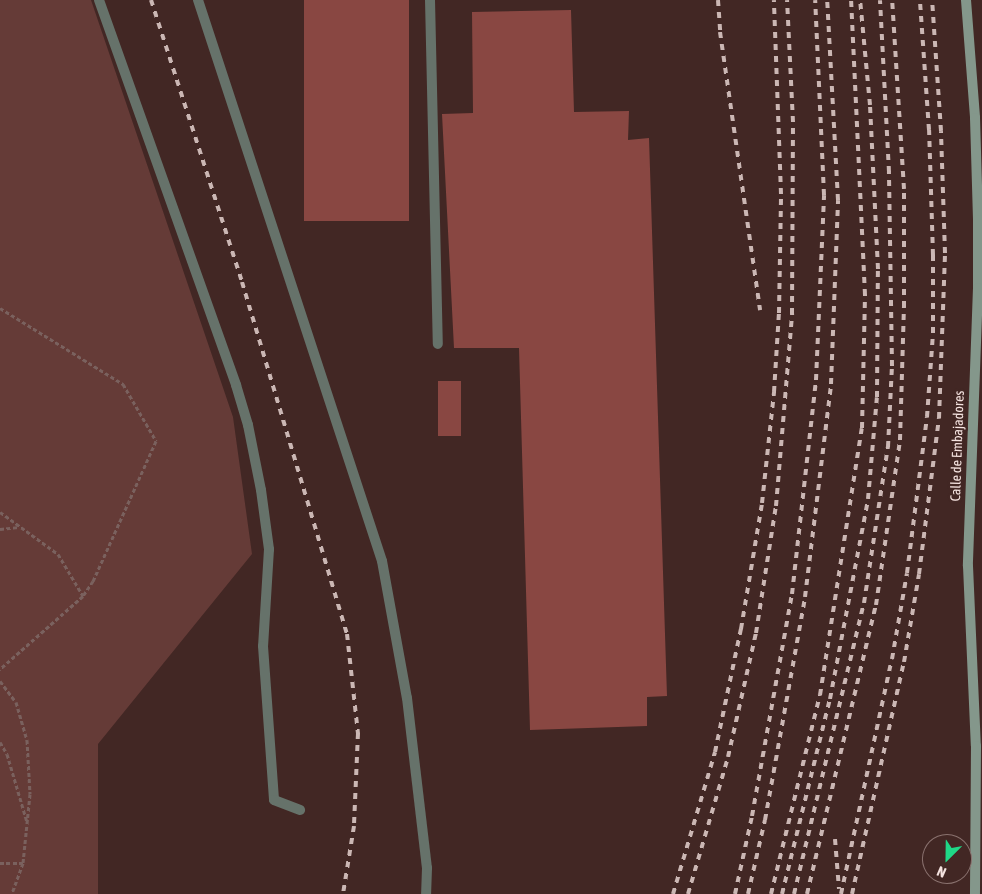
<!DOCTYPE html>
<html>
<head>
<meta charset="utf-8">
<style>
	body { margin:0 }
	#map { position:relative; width:982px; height:894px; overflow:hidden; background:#422724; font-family:"Asap Condensed",sans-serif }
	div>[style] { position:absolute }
	.green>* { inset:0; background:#653b37 }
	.building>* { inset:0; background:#894742; transform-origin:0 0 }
	.path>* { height:3px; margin-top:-1.5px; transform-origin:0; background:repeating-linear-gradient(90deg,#7a615e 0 4px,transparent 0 6.5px) }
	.lane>* { height:10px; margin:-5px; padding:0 5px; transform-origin:5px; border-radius:5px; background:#66726a }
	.secondary>* { height:10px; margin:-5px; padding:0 5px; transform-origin:5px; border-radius:5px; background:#84978b }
	.rail>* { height:4px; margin-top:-2px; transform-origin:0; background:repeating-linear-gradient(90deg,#cbb7b4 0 6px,transparent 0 12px) }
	span { translate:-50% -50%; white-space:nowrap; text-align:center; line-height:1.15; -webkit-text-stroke:5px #422724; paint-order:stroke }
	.street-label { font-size:14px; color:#f5e3e0 }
	.north { position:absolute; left:922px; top:834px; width:50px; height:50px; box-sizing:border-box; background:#422724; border:1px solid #8a726f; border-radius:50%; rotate:203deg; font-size:14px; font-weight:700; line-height:20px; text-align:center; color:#f5e3e0 }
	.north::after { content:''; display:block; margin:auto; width:18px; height:22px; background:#1fd887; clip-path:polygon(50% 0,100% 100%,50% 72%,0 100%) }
</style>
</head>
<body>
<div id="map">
	<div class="green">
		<div style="clip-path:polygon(0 0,91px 0,233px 417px,252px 554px,98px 744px,98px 894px,0 894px)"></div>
	</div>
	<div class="building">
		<div style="left:304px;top:0;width:105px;height:221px"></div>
		<div style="clip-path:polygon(571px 10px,574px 112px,629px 111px,628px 140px,649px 138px,667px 696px,647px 697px,647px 726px,530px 730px,519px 348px,454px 348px,442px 114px,473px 113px,472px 12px)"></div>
		<div style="left:438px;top:381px;width:23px;height:55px"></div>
	</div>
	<div class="path">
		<div style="left:0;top:308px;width:145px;rotate:31.7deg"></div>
		<div style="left:123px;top:384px;width:66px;rotate:59.9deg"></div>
		<div style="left:156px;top:441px;width:154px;rotate:114.2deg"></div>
		<div style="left:93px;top:581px;width:18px;rotate:124deg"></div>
		<div style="left:83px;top:596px;width:111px;rotate:138.7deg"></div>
		<div style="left:0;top:512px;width:72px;rotate:35.9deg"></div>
		<div style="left:58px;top:554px;width:49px;rotate:59.2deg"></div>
		<div style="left:0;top:529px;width:18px;rotate:-6deg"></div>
		<div style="left:0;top:681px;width:26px;rotate:53deg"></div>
		<div style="left:16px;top:702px;width:40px;rotate:74deg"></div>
		<div style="left:27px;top:740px;width:54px;rotate:86.8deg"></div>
		<div style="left:30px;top:794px;width:69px;rotate:95.8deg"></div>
		<div style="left:23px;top:863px;width:33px;rotate:110deg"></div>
		<div style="left:0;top:742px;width:14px;rotate:60deg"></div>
		<div style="left:7px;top:754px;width:71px;rotate:73.6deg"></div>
		<div style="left:0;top:863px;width:23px"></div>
	</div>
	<div class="lane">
		<div style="left:99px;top:0;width:409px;rotate:70.4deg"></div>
		<div style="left:236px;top:385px;width:42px;rotate:73.3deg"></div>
		<div style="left:248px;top:425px;width:66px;rotate:78.7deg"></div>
		<div style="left:261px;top:490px;width:60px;rotate:82.3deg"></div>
		<div style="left:269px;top:549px;width:97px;rotate:93.5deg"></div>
		<div style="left:263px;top:646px;width:154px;rotate:85.9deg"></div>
		<div style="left:274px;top:800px;width:28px;rotate:21deg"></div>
		<div style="left:198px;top:0;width:590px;rotate:71.84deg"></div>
		<div style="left:382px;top:561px;width:139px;rotate:79.7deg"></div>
		<div style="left:407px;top:698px;width:171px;rotate:83.3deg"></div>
		<div style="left:427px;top:868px;width:26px;rotate:92deg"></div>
		<div style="left:430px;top:0;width:344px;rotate:88.7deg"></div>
	</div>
	<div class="secondary">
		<div style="left:966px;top:0;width:118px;rotate:85.6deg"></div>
		<div style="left:975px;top:118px;width:102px;rotate:88.3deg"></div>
		<div style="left:978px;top:220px;width:68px;rotate:90deg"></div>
		<div style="left:978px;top:288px;width:278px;rotate:92.1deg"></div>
		<div style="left:968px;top:566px;width:180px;rotate:87.5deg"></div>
		<div style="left:976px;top:746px;width:148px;rotate:90.4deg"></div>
	</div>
	<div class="rail">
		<div style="left:151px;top:0;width:296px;rotate:72.1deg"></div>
		<div style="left:242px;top:282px;width:367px;rotate:73.4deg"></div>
		<div style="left:347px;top:634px;width:100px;rotate:83.7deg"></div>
		<div style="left:358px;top:733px;width:93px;rotate:92.5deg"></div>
		<div style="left:354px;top:826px;width:69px;rotate:99.2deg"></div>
		<div style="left:718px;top:0;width:32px;rotate:86deg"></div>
		<div style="left:720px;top:32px;width:281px;rotate:81.8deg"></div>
		<div style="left:835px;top:839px;width:50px;rotate:85.4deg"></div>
		<div style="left:673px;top:894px;width:148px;rotate:-73.5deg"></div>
		<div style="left:715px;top:752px;width:126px;rotate:-78.1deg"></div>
		<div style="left:741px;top:629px;width:128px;rotate:-80.5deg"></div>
		<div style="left:762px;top:503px;width:112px;rotate:-83.8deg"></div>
		<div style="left:774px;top:392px;width:79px;rotate:-86.4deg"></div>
		<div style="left:779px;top:313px;width:119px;rotate:-89deg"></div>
		<div style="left:781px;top:194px;width:194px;rotate:-92.1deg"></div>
		<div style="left:688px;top:894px;width:143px;rotate:-73.7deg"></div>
		<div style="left:728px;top:757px;width:127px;rotate:-77.3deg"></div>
		<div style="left:756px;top:633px;width:129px;rotate:-81.1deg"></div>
		<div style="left:776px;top:506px;width:193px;rotate:-85.2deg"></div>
		<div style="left:792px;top:314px;width:192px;rotate:-89.7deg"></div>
		<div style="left:793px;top:122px;width:122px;rotate:-92.8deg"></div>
		<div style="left:735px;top:894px;width:80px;rotate:-77.7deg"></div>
		<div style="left:752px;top:816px;width:226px;rotate:-79.8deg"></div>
		<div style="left:792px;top:594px;width:215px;rotate:-83.6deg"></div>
		<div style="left:816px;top:380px;width:185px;rotate:-87.5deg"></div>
		<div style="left:824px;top:195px;width:195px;rotate:-92.6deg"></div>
		<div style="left:748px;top:894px;width:76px;rotate:-77.1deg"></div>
		<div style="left:765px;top:820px;width:227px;rotate:-79.8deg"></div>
		<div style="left:805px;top:597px;width:215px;rotate:-83deg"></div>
		<div style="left:831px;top:384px;width:184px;rotate:-87.8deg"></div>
		<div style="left:838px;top:200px;width:200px;rotate:-93.1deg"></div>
		<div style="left:771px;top:894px;width:205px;rotate:-76.2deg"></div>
		<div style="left:820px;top:695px;width:270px;rotate:-81.1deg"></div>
		<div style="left:862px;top:428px;width:133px;rotate:-88.7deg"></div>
		<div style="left:865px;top:295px;width:295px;rotate:-92.7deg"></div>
		<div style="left:782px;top:894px;width:201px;rotate:-76.2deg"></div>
		<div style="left:830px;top:699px;width:204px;rotate:-79.2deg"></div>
		<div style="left:868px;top:499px;width:102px;rotate:-85deg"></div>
		<div style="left:877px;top:397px;width:128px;rotate:-89.6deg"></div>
		<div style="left:878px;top:269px;width:164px;rotate:-92.8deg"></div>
		<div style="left:870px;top:105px;width:105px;rotate:-95.4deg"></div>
		<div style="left:794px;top:894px;width:299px;rotate:-76.5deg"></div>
		<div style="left:864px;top:603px;width:158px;rotate:-81.3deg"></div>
		<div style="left:888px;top:447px;width:81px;rotate:-87.2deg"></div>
		<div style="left:892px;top:366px;width:194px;rotate:-90.9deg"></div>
		<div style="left:889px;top:172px;width:172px;rotate:-93deg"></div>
		<div style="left:807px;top:894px;width:297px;rotate:-76.6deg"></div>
		<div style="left:876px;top:605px;width:167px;rotate:-81.7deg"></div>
		<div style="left:900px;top:440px;width:133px;rotate:-88.3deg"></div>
		<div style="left:904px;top:307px;width:118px;rotate:-90deg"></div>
		<div style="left:904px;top:189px;width:189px;rotate:-93.6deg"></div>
		<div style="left:841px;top:894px;width:240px;rotate:-77.8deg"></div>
		<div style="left:892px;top:659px;width:87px;rotate:-80.1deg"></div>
		<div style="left:907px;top:573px;width:157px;rotate:-82.7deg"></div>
		<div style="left:927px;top:417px;width:84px;rotate:-85.9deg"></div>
		<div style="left:933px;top:333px;width:78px;rotate:-90deg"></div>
		<div style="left:933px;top:255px;width:125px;rotate:-91.8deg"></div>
		<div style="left:929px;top:130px;width:130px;rotate:-94deg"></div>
		<div style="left:852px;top:894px;width:238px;rotate:-77.4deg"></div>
		<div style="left:904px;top:662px;width:89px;rotate:-80.3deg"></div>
		<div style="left:919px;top:574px;width:157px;rotate:-82.7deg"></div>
		<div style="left:939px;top:418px;width:165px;rotate:-87.9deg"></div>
		<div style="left:945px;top:253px;width:122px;rotate:-91.9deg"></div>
		<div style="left:941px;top:131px;width:131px;rotate:-93.9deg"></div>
	</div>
	<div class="street-label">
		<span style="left:957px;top:446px;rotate:-88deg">Calle de Embajadores</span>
	</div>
	<div class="north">N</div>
</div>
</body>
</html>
